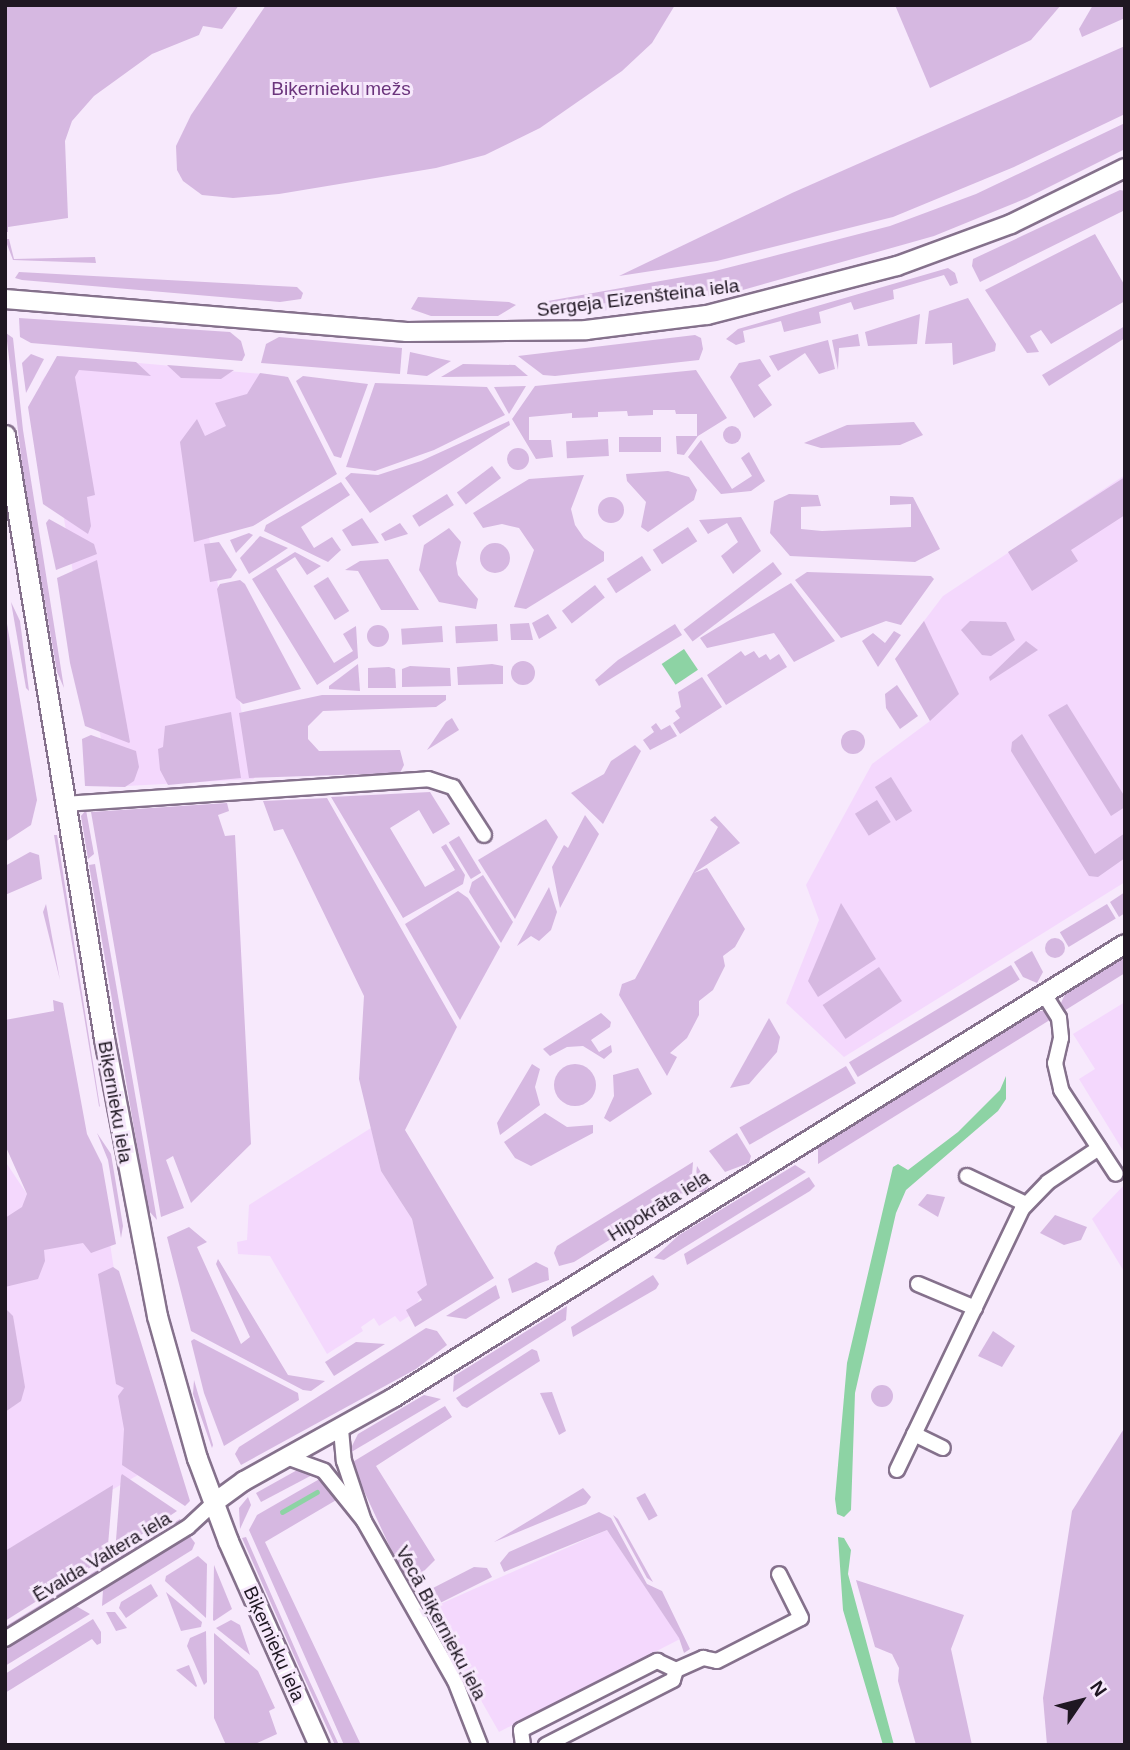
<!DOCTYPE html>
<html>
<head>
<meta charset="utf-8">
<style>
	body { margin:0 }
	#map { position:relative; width:1130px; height:1750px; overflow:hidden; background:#f7e9fc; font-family:Helvetica,sans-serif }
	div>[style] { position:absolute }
	.built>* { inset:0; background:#f4d8fd }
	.green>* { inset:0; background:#d6b8e1; transform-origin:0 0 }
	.round { border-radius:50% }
	.water>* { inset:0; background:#8dd3a4; transform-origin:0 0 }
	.stream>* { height:4.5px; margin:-2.25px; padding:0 2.25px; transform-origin:2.25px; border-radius:2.25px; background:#8dd3a4 }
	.roads { filter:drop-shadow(2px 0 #85718c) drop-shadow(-2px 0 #85718c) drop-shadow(0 2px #85718c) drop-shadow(0 -2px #85718c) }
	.minor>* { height:14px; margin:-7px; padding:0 7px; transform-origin:7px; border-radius:7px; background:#fff }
	.tertiary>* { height:18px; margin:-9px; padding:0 9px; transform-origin:9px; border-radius:9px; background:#fff }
	.secondary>* { height:19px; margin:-9.5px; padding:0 9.5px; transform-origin:9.5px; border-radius:9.5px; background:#fff }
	span { translate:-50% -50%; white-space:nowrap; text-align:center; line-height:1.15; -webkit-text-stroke:6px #f7e9fc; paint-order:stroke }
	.park-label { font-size:19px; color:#6b347c }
	.street-label { font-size:19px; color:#1f1722 }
	.frame { position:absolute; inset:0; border:7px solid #1f1722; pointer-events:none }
	.north { position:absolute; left:1046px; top:1666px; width:70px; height:70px; -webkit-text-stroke:5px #f7e9fc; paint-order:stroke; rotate:55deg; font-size:19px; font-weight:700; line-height:28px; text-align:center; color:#1f1722 }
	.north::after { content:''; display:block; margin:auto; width:24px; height:32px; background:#1f1722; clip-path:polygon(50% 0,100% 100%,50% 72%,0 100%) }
</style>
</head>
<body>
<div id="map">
	<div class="built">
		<div style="clip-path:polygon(60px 356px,285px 376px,291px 399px,193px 451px,254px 779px,109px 787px,41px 382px)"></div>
		<div style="clip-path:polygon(1125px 475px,1125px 882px,844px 1057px,786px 1003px,819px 920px,806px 885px,872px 764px,930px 721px,895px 659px,943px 596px)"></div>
		<div style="clip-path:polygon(1125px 1002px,1125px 1154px,1079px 1079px,1095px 1069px,1073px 1034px)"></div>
		<div style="clip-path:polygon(371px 1128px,381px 1171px,412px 1219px,428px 1286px,409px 1316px,400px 1322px,395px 1316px,379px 1326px,374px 1318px,361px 1327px,363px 1331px,327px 1354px,270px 1256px,238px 1254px,237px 1242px,247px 1240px,249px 1205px)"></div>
		<div style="clip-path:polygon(5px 1161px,27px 1194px,103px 1198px,145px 1471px,5px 1551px)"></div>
		<div style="clip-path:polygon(1125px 1184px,1125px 1273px,1092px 1219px)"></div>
		<div style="clip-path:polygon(607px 1530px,680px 1639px,499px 1732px,429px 1609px)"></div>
	</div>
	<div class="green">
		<div style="clip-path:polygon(5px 5px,239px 5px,222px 29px,203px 26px,199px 35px,152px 54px,94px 96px,72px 121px,65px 141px,68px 218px,8px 227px,8px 232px,5px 232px)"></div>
		<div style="clip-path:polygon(266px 5px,675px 5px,652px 43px,622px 71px,540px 128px,485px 155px,436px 168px,279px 194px,233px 198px,202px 195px,183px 181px,177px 170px,176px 146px,191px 115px)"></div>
		<div style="clip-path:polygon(895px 5px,1061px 5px,1031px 40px,930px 88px)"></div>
		<div style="clip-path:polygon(1093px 5px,1125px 5px,1125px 18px,1082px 37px,1079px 29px)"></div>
		<div style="clip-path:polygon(1125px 46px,1125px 114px,1014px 167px,893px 217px,717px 261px,619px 276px,792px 193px)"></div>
		<div style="clip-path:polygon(1125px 123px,1125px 149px,1027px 198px,934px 236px,732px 293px,613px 310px,536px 312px,548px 301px,711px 272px,890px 226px,976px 194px)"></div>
		<div style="clip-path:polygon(1120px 190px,1125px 191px,1125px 210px,980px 282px,972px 266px,973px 259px)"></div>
		<div style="clip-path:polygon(1095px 234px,1125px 286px,1125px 301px,1051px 344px,1041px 330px,1030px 336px,1039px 352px,1027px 353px,985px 290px)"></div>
		<div style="clip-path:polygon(5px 239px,9px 239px,14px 259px,95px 257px,96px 263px,13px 260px)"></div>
		<div style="clip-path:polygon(948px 268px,955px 273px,958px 283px,950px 286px,944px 275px,893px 290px,894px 299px,854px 310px,851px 302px,819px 312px,821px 323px,784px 332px,781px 321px,743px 331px,745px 342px,736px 345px,726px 339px,738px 329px)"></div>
		<div style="clip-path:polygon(19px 272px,297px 287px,303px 293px,301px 299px,280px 302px,22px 280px,15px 278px)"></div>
		<div style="clip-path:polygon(418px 297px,509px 302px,516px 305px,498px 316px,431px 316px,411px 309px)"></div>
		<div style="clip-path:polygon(968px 298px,996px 344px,995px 351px,953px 365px,952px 343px,925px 344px,929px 311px)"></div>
		<div style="clip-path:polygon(920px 314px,917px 344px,868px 346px,865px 332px)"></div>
		<div style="clip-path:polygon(19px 318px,230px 332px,241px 341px,245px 355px,242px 361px,31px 343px,20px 337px)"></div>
		<div style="clip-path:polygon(1125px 326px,1125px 338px,1049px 386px,1042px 375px)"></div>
		<div style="clip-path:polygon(6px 333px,13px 338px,23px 430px,64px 688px,57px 672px,25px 488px)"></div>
		<div style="clip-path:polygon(858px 334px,860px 346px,839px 348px,838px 370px,832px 340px)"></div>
		<div style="clip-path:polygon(695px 335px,701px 338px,703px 349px,699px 360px,555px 376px,543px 375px,518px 356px)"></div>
		<div style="clip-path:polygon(279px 337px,402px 348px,400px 374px,261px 363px,266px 344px)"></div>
		<div style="clip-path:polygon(828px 340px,835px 369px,819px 374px,805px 353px,778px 371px,769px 356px)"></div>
		<div style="clip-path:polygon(410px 352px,451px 361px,427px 376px,407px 374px)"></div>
		<div style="clip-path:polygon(31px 354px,44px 359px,26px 393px,22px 363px)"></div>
		<div style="clip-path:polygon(57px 356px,136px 362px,151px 376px,79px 370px,75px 377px,95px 495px,87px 497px,91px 526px,88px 534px,43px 504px,28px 407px)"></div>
		<div style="clip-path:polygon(760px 359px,771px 376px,758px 385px,772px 405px,754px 418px,730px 377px,739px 363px)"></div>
		<div style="clip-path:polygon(463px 364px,515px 365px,528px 376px,441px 377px)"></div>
		<div style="clip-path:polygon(167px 365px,234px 370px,221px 379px,181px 378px)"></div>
		<div style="clip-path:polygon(696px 370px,727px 418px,698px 436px,684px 455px,677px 454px,676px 436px,697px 436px,697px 414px,676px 414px,675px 410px,653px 410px,653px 415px,628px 416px,627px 411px,598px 412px,598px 417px,572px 418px,572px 413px,529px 417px,529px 440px,551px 440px,553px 457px,536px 459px,512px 419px,535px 386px)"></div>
		<div style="clip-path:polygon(260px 373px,288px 377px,337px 474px,253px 526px,194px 542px,180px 442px,197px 419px,205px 436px,226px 426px,215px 403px,247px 394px)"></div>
		<div style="clip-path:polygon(303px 376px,368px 384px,341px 458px,334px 456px,296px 381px)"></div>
		<div style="clip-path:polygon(375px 383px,487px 387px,505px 415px,434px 450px,375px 471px,346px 467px)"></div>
		<div style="clip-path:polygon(526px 386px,509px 414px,494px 387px)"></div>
		<div style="clip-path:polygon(509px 421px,510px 425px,370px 513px,345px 478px,351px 473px,378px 475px,421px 461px)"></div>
		<div style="clip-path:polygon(914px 422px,923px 435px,900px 445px,821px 448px,804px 443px,847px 425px)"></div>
		<div class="round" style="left:723px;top:426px;width:18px;height:18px"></div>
		<div style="left:661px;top:437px;width:15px;height:42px;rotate:90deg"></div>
		<div style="left:608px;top:439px;width:17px;height:42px;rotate:87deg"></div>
		<div style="clip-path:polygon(701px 440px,732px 489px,752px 476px,741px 458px,749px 452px,765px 481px,751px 491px,721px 494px,688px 457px)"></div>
		<div class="round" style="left:507px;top:448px;width:22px;height:22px"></div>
		<div style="left:492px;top:466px;width:15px;height:44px;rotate:53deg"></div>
		<div style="clip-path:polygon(668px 471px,689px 477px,697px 490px,694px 500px,648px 532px,641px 527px,646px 502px,627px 481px,626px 474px)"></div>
		<div style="clip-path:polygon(584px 475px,571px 509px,575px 525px,584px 538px,604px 552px,604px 561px,526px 609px,514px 607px,534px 550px,519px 528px,502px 524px,483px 528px,473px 513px,529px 479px)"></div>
		<div style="clip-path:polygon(1125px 477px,1125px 515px,1071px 550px,1078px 561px,1032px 591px,1008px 552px)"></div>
		<div style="clip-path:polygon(341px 482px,350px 495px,301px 527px,314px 548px,332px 537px,341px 550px,328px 562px,264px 531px,266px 525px)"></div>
		<div style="left:447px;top:494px;width:13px;height:41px;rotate:58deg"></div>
		<div style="clip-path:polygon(789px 494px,818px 495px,821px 506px,801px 507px,801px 529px,822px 531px,911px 527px,911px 504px,890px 505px,890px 496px,913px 497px,940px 549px,915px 562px,790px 556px,770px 533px,774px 501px)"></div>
		<div class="round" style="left:598px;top:497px;width:26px;height:26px"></div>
		<div style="clip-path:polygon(741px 517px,761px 551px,733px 574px,721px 556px,738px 542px,727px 523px,708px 534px,699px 520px)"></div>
		<div style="clip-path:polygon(362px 518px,379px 543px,352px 546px,342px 530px)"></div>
		<div style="clip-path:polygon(49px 519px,94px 544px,97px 554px,56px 570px,46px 523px)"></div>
		<div style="clip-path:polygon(400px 523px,408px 534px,385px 541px,381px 534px)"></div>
		<div style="left:688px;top:527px;width:17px;height:42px;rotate:57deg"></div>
		<div style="clip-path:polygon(449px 528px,461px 542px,456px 563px,458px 575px,478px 599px,476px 609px,439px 602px,419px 570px,424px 545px)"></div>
		<div style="clip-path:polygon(249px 533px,253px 535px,236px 553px,230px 540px)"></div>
		<div style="clip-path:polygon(260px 536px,288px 548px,249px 574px,240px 558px)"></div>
		<div style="clip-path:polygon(219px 542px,237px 570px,231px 578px,210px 582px,204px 544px)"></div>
		<div class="round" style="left:480px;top:543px;width:30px;height:30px"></div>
		<div style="clip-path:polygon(295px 552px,321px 566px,307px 575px,295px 557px,276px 569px,334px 663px,353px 651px,343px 634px,356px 626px,358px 658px,317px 685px,252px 579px)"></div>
		<div style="left:642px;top:556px;width:17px;height:42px;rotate:57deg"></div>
		<div style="clip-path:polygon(388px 559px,419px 610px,381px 610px,358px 571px,345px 570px,360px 561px)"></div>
		<div style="clip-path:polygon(97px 560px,130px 742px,129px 743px,85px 726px,70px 663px,57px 578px)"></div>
		<div style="left:773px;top:562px;width:15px;height:112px;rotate:53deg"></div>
		<div style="clip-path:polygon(807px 572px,931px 576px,934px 579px,901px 625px,886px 621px,841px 638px,795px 580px)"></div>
		<div style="left:328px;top:577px;width:40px;height:17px;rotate:58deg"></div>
		<div style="clip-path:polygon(240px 580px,245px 584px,301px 689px,243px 704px,236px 698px,217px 589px,220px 584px)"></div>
		<div style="clip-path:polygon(791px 583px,835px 641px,794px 662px,774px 633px,707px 648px,700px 638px)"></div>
		<div style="left:595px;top:585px;width:16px;height:42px;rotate:52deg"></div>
		<div style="clip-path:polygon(11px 602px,20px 621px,29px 691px,26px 688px)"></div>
		<div style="clip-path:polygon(5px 612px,37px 800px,31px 825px,5px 842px)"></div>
		<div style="clip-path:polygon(548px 614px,557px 628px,539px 639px,532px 623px)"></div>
		<div style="clip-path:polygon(924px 621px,959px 694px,930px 721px,895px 659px)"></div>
		<div style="clip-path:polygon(970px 621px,1006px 622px,1015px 640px,991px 656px,982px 655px,961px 630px)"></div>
		<div style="clip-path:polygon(529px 623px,533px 640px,511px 640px,510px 624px)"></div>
		<div style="left:497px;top:624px;width:17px;height:42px;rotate:87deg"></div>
		<div style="clip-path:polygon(675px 624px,682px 635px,599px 686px,595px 680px,618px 660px)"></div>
		<div class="round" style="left:367px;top:625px;width:22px;height:22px"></div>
		<div style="left:442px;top:626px;width:16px;height:41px;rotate:86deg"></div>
		<div style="clip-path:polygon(894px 631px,901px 635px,878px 667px,862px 641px,873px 633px,885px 643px)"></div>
		<div style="clip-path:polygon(1026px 641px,1038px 650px,990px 681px,989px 677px)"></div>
		<div style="clip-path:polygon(741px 651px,745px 656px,754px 651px,759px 658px,766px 654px,770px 660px,779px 654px,787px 667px,726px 705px,707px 675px)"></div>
		<div class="round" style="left:511px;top:661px;width:24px;height:24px"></div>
		<div style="clip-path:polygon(358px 664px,360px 691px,329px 689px,329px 686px)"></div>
		<div style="clip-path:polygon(492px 664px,503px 666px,503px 684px,458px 685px,457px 667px)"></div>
		<div style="clip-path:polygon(410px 666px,450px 668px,451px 686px,402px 687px,402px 669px)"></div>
		<div style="clip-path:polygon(389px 667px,395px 669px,396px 688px,368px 688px,368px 668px)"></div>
		<div style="clip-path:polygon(702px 677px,722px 707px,680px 734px,673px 723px,680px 718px,675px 711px,681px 707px,678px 692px)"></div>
		<div style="clip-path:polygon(897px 685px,918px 716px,900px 729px,886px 708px,885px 694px)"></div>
		<div style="clip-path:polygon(322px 695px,446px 695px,446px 700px,436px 707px,323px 711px,308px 726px,308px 739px,319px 751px,400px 750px,404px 765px,400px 773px,249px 778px,239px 713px)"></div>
		<div style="clip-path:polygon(1067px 704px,1125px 797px,1125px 807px,1111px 816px,1048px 715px)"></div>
		<div style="clip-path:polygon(231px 712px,241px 778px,168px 785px,160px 770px,158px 749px,163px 747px,165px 726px)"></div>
		<div style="clip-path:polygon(452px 718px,459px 730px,427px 750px,446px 722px)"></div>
		<div style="clip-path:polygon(656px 723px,661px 730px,670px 725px,677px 736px,650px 750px,643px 740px,654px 732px,651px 727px)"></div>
		<div class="round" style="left:841px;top:730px;width:24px;height:24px"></div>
		<div style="clip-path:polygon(1022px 734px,1095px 854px,1125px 833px,1125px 858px,1098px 877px,1089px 876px,1011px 751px,1012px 742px)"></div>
		<div style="clip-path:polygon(91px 735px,136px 751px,139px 767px,134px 781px,125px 787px,85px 786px,82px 739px)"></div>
		<div style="clip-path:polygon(635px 745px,641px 751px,603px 824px,571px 793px,604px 774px,611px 761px)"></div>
		<div style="left:891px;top:777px;width:40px;height:19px;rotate:58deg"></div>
		<div style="clip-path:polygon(430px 792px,450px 824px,433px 834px,419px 810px,390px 828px,425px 887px,455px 870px,441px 847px,446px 844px,465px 875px,463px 884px,403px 918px,331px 797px)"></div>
		<div style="clip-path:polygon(327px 798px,457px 1027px,405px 1130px,494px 1278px,415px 1327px,406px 1310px,422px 1300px,417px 1292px,427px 1285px,412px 1219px,381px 1171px,359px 1079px,364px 996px,283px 829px,274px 831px,263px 801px)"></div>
		<div style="left:877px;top:800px;width:26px;height:26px;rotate:58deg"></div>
		<div style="clip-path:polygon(227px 803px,229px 811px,218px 815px,225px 836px,235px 835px,251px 1144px,191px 1203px,173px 1156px,166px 1160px,184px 1208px,161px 1217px,91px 812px)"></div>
		<div style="clip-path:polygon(86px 810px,94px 854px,88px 859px,81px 816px)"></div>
		<div style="clip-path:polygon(585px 815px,599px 834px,560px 908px,552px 867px,564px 845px,568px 848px)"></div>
		<div style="clip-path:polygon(715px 816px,740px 843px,694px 873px,707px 868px,745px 929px,735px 947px,723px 956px,725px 966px,713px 990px,699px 1001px,699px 1015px,687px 1038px,670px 1053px,677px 1057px,667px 1076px,619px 995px,622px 984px,635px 979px,718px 827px,710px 820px)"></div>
		<div style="clip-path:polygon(546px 819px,558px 837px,515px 919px,478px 860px)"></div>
		<div style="clip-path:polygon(54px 835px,57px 835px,100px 1107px,99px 1106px)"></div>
		<div style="left:459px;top:836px;width:43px;height:12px;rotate:59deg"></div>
		<div style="clip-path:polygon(30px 852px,39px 855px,42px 879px,5px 895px,5px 866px)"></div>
		<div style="clip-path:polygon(95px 864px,157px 1220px,148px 1210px,89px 865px)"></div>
		<div style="clip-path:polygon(483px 875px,513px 922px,501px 943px,469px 892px,472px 882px)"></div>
		<div style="clip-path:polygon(549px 887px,557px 912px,551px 930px,539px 941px,531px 936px,517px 946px)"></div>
		<div style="clip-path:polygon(458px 891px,468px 898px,500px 947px,460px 1020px,405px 924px)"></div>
		<div style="clip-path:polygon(1125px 892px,1125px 913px,1119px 917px,1110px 902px)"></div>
		<div style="clip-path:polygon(841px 903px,876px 959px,818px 997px,808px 981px)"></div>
		<div style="clip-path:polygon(46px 904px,60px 980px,43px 912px)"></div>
		<div style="left:1107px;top:904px;width:17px;height:55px;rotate:59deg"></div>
		<div class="round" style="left:1045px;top:938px;width:20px;height:20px"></div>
		<div style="clip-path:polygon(1032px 951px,1043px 972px,1037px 983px,1023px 977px,1014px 962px)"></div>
		<div style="clip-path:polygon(1125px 956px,1125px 973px,1064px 1011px,1061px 1003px,1066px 992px)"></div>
		<div style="left:1011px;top:965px;width:17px;height:189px;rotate:59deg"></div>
		<div style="left:879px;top:967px;width:41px;height:68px;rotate:56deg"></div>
		<div style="clip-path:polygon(53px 1000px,63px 1003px,87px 1134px,102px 1164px,116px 1244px,91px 1253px,83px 1243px,44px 1250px,45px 1261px,38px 1279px,5px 1287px,5px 1218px,22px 1207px,27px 1194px,5px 1145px,5px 1020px,54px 1011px)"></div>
		<div style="clip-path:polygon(1037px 1011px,1048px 1011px,1053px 1018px,818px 1164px,818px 1147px)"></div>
		<div style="clip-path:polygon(601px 1013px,611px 1022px,610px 1027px,591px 1040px,599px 1052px,611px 1045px,612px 1052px,604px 1059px,583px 1046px,567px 1047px,550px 1056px,543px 1049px)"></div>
		<div style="clip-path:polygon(769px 1018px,780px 1037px,777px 1052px,749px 1084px,730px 1088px)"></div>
		<div class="round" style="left:554px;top:1064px;width:42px;height:42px"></div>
		<div style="clip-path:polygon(532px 1064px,540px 1069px,535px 1087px,540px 1105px,500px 1135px,497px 1123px)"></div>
		<div style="left:846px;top:1066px;width:20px;height:123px;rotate:60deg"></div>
		<div style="clip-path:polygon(638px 1068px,652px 1094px,610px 1122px,604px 1118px,614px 1096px,613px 1075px)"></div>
		<div style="clip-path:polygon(545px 1113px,567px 1127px,593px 1125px,593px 1133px,531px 1166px,515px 1158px,504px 1142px)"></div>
		<div style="clip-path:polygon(97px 1133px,111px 1154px,123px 1226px,121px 1238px,108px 1160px)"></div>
		<div style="clip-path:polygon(737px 1133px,751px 1156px,749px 1163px,725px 1172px,709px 1151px)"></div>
		<div style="clip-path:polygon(693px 1162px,691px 1189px,574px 1262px,559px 1266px,554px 1253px,557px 1246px)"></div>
		<div style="clip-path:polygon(795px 1165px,806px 1172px,664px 1260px,654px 1258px,679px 1235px)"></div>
		<div style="clip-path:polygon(697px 1166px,709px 1185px,705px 1193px,694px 1191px)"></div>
		<div style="clip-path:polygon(809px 1177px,815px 1186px,810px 1191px,687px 1265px,684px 1254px)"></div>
		<div style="clip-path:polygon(927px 1194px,945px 1197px,938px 1217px,918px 1205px)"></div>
		<div style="clip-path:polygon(1055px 1215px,1087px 1227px,1081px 1240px,1064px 1245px,1040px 1233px)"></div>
		<div style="clip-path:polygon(189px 1227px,207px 1242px,197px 1247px,241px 1344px,250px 1337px,216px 1264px,218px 1259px,288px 1375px,325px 1381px,311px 1391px,303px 1390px,191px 1331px,167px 1237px)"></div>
		<div style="clip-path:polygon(536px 1262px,548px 1268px,549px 1280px,512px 1293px,508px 1279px)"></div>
		<div style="clip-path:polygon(113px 1267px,119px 1271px,190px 1501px,185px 1506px,122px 1465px,124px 1429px,118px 1396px,124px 1388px,116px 1384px,98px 1274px)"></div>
		<div style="clip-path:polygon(653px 1275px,659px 1284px,656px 1289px,573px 1337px,571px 1327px)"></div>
		<div style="clip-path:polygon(496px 1285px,500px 1298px,466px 1319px,446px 1316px)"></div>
		<div style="clip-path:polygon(567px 1306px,566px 1320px,453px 1392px,454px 1376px)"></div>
		<div style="clip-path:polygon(5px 1308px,13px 1316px,25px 1387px,21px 1401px,5px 1412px)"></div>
		<div style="clip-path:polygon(426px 1328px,437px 1331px,447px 1345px,416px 1369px,241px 1465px,235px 1454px,239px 1447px)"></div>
		<div style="clip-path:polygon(993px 1331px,1015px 1346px,1002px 1367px,978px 1356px)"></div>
		<div style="clip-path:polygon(194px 1339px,298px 1393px,299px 1400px,224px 1446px,204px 1393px,191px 1341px)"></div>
		<div style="clip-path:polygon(356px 1342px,385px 1344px,334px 1376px,325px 1362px)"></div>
		<div style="clip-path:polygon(532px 1349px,537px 1351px,540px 1361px,467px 1408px,462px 1406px,456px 1398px)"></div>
		<div style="clip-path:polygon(194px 1380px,213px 1445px,212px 1448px,193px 1394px)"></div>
		<div class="round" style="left:871px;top:1385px;width:22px;height:22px"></div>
		<div style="clip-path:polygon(552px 1392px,566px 1431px,559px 1435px,540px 1393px)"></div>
		<div style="clip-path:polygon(424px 1395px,441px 1399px,348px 1454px,358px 1434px)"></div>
		<div style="clip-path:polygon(445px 1406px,452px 1417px,376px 1466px,435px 1560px,416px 1579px,401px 1571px,351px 1463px)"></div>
		<div style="clip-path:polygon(1125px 1427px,1125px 1745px,1047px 1745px,1043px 1698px,1072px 1511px)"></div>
		<div style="clip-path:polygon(299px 1469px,316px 1473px,261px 1502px,256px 1493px)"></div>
		<div style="clip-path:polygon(122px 1474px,177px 1511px,115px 1553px,121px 1476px)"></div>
		<div style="clip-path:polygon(323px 1477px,338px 1499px,265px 1542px,361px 1745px,344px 1745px,249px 1530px,257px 1515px)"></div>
		<div style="clip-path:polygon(113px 1485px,107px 1557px,5px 1621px,5px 1551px)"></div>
		<div style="clip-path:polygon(583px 1488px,591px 1497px,586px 1504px,494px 1542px)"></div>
		<div style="left:645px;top:1493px;width:26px;height:10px;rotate:61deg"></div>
		<div style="clip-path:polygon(248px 1497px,251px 1505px,240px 1529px,239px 1508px)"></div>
		<div style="clip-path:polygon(599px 1512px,611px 1518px,647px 1584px,662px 1591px,690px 1649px,684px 1653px,679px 1638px,607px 1530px,504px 1572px,500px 1563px,509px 1552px)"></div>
		<div style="clip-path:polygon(613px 1515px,618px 1519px,653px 1582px,647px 1578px)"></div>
		<div style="clip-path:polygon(180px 1519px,182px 1522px,22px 1621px,6px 1626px)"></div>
		<div style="clip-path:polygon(189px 1535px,195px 1543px,192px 1550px,102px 1606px,103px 1590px)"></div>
		<div style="clip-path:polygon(246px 1537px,303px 1667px,339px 1745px,335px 1745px,300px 1669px,242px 1538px)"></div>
		<div style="clip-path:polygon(198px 1556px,207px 1564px,206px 1618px,165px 1581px,166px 1576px)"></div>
		<div style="clip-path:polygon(214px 1565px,232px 1609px,214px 1621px,213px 1620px)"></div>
		<div style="clip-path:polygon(474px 1567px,487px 1568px,492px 1577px,428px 1609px,431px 1589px)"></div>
		<div style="clip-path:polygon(856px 1580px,964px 1615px,951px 1649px,972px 1745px,916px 1745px,898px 1681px,899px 1668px,892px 1654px,875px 1647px)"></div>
		<div style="clip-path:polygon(151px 1584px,158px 1596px,126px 1618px,119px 1608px,121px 1602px)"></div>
		<div style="clip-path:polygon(166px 1592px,202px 1622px,201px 1627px,181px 1631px)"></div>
		<div style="clip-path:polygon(76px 1606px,90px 1614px,5px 1666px,5px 1649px)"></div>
		<div style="clip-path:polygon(106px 1612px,115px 1612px,127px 1628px,116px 1631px)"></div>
		<div style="clip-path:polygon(93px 1619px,101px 1632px,101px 1643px,97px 1645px,92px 1639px,5px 1693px,5px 1674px)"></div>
		<div style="clip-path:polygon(231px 1620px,240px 1625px,250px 1655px,216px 1628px)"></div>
		<div style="clip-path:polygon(206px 1631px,207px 1682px,204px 1685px,187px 1646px,190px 1638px)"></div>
		<div style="clip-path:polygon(214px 1633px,258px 1671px,275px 1708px,269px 1711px,277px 1734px,253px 1745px,226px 1745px,214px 1718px)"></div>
		<div style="clip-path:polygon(189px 1665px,197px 1686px,196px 1687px,176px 1670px)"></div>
	</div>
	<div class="water">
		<div style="left:684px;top:649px;width:25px;height:27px;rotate:56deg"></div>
		<div style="clip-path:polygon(1006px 1076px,1006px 1099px,998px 1111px,906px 1190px,896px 1213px,855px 1393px,851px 1510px,844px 1517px,837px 1514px,835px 1499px,847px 1363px,893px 1167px,898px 1164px,908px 1170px,958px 1132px,1000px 1090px)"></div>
		<div style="clip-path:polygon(838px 1537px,844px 1538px,851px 1550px,848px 1574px,894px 1745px,883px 1745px,843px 1610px)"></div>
	</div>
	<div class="stream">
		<div style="left:282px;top:1512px;width:40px;rotate:-29.7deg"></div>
	</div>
	<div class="roads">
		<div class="minor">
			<div style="left:64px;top:804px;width:365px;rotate:-3.9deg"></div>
			<div style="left:428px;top:779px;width:26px;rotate:18deg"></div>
			<div style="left:453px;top:787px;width:57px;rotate:57.1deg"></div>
			<div style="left:1044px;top:994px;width:28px;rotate:58deg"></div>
			<div style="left:1059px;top:1018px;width:20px;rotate:84deg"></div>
			<div style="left:1061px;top:1038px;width:26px;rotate:103deg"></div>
			<div style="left:1055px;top:1063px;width:28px;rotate:77deg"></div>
			<div style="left:1061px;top:1090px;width:100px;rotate:56.8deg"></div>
			<div style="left:967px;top:1176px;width:65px;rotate:25.4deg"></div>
			<div style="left:918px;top:1284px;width:62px;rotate:22.8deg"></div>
			<div style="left:341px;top:1429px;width:32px;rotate:85deg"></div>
			<div style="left:344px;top:1461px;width:63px;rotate:71.6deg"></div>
			<div style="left:914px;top:1434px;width:32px;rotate:26deg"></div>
			<div style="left:289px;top:1458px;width:37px;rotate:20deg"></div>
			<div style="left:324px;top:1471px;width:64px;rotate:51.3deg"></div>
			<div style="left:364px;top:1521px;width:184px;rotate:60.4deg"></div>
			<div style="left:455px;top:1681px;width:69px;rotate:68.7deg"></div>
			<div style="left:897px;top:1470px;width:289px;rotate:-64.4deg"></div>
			<div style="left:1022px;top:1209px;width:37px;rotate:-46deg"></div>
			<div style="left:1048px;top:1182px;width:61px;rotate:-33.7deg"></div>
			<div style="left:5px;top:1639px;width:215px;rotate:-31.5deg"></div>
			<div style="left:188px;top:1527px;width:37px;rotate:-43deg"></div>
			<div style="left:676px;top:1670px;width:30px;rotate:-24deg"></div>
			<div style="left:703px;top:1658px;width:14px;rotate:12deg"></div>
			<div style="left:717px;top:1661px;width:94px;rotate:-27.1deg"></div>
			<div style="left:801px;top:1618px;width:49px;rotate:-116.6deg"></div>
			<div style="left:523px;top:1745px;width:15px;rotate:-98deg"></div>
			<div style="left:521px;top:1730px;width:153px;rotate:-26.9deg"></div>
			<div style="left:657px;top:1661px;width:21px;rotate:25deg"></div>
			<div style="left:676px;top:1670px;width:10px;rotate:107deg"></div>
			<div style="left:673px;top:1680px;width:143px;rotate:152.9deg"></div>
		</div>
		<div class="tertiary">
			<div style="left:5px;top:299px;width:403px;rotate:4.7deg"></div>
			<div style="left:407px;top:332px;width:179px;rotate:-0.6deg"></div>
			<div style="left:586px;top:330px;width:122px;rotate:-7.1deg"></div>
			<div style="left:707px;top:315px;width:196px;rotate:-14.5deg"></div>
			<div style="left:897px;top:266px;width:121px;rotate:-20.2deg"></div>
			<div style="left:1011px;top:224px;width:127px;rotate:-26.2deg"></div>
			<div style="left:215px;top:1502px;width:36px;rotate:-36deg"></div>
			<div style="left:244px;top:1481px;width:171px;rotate:-29.1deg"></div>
			<div style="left:393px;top:1398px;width:861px;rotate:-31.81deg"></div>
		</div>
		<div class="secondary">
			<div style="left:5px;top:435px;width:611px;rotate:80.68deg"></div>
			<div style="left:104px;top:1038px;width:283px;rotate:79.2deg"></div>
			<div style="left:157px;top:1316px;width:148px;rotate:74.3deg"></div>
			<div style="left:197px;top:1458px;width:89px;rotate:69.5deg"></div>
			<div style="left:228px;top:1541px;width:223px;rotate:66deg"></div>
		</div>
	</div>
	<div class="park-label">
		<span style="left:341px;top:89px">Biķernieku mežs</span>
	</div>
	<div class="street-label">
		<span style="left:638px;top:298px;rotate:-7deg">Sergeja Eizenšteina iela</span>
		<span style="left:115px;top:1102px;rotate:80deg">Biķernieku iela</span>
		<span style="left:659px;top:1206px;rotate:-32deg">Hipokrāta iela</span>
		<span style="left:102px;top:1557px;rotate:-31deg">Ēvalda Valtera iela</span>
		<span style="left:441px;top:1623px;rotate:62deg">Vecā Biķernieku iela</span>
		<span style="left:274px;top:1644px;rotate:66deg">Biķernieku iela</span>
	</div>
	<div class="frame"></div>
	<div class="north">N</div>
</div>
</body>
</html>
